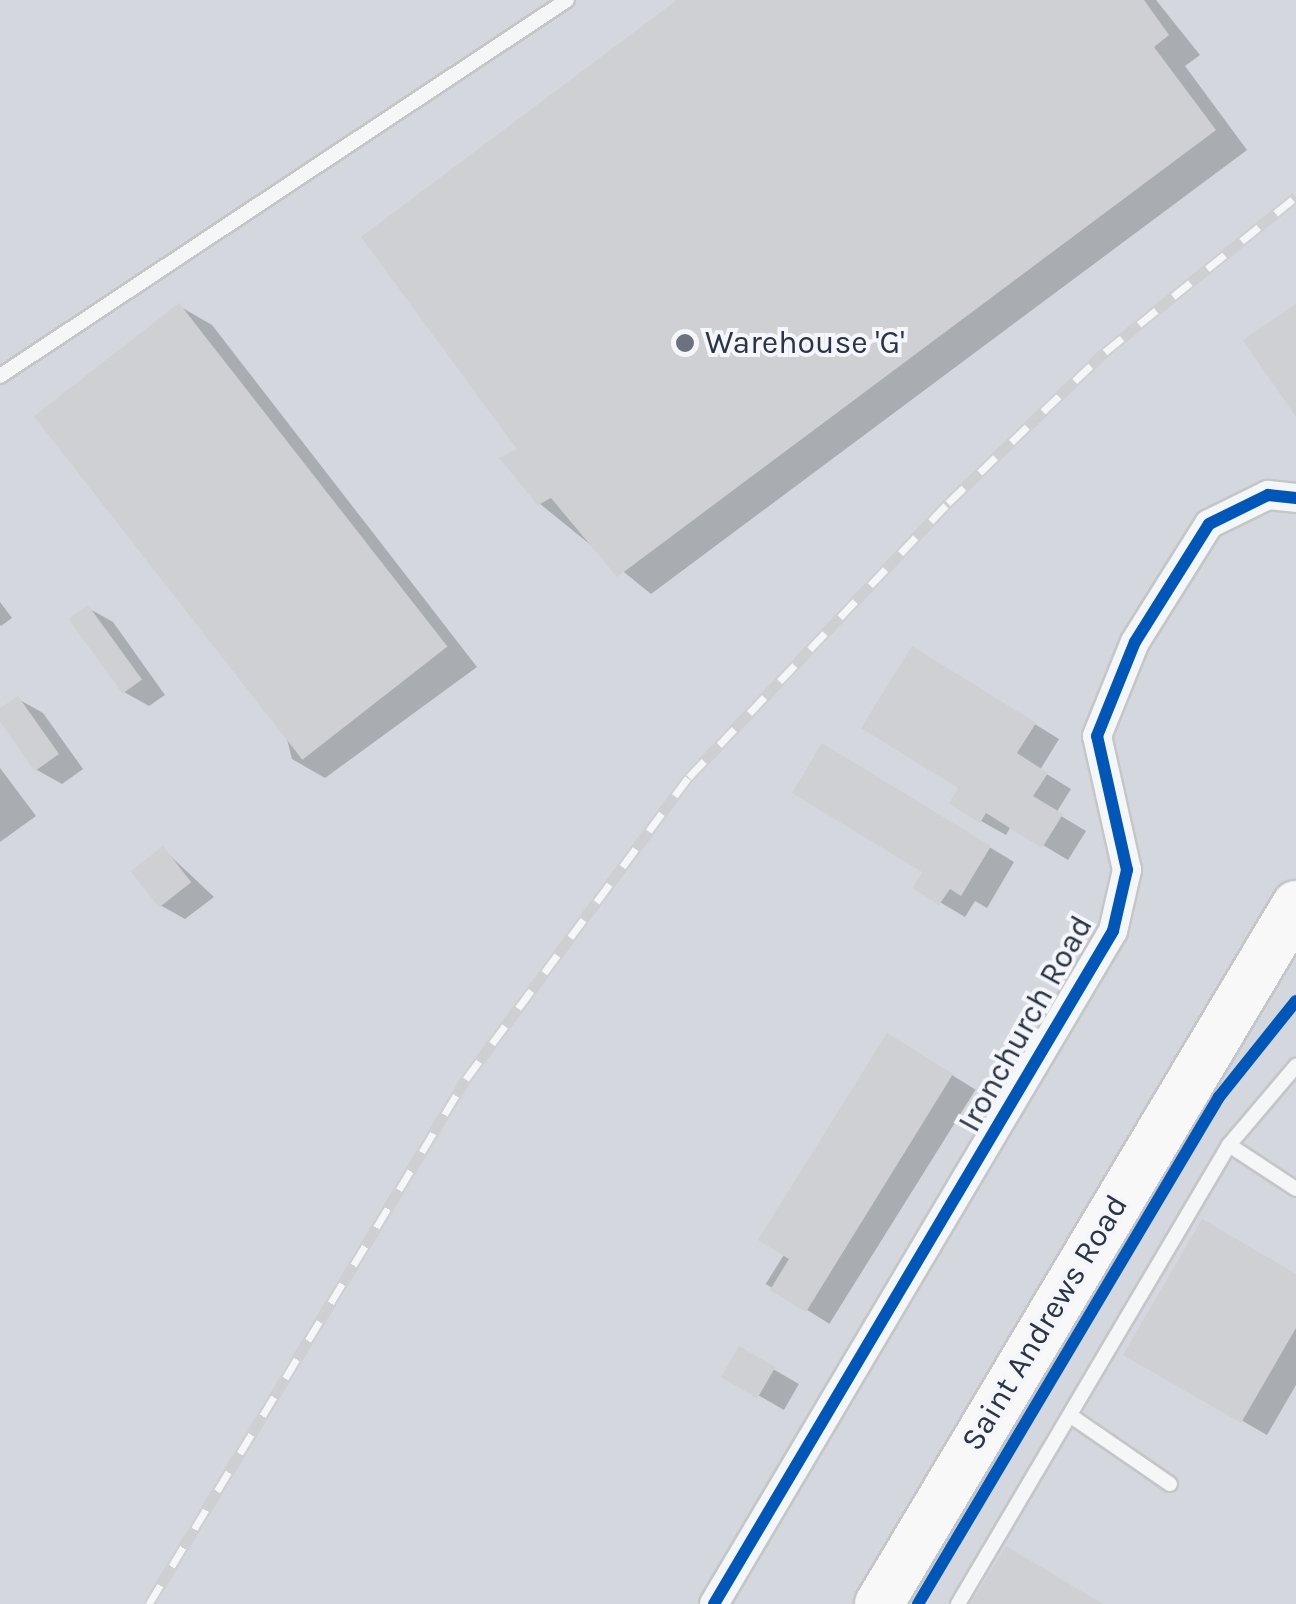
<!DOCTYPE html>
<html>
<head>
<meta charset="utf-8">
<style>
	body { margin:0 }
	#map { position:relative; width:1296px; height:1604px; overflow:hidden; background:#e6e8ea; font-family:Karla,sans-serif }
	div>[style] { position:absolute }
	.built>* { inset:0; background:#d4d7dd; transform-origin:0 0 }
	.shadow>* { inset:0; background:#0003; transform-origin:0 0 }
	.building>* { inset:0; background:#ced0d3; transform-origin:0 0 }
	.roads { filter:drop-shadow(2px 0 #c4c6c8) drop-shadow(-2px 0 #c4c6c8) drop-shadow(0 2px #c4c6c8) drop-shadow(0 -2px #c4c6c8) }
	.service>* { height:14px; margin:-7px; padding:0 7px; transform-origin:7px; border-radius:7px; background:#f5f6f7 }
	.minor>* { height:28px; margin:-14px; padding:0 14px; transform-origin:14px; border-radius:14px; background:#f5f6f7 }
	.trunk>* { height:48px; margin:-24px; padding:0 24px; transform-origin:24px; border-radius:24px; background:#f8f8f8 }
	.rail>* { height:11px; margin-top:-5.5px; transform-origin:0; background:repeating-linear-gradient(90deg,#f4f6f9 0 22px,#cecfd2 0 44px); box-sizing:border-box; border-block:2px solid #cecfd2 }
	.cycleway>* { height:12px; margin:-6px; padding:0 6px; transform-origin:6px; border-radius:6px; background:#0057b8 }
	.dots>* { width:28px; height:28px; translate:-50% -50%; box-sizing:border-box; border:5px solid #f4f6f9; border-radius:50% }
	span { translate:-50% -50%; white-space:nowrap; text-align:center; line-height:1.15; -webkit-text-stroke:8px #f4f6f9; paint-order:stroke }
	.poi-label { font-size:32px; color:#2b3445 }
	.left { translate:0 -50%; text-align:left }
	.street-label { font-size:32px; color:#2b3445 }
</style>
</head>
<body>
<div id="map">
	<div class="built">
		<div style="left:0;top:0;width:1296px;height:1604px"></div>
	</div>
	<div class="shadow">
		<div style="clip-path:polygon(681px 0,1156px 0,1200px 55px,1185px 66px,1247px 150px,651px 594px,539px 503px,521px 450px)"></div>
		<div style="clip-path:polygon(179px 306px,212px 325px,477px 667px,325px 778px,292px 759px)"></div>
		<div style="clip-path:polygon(0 602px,12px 618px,1px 626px,0 625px)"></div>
		<div style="clip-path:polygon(88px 608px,113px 622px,165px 695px,149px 706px,124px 692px)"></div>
		<div style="clip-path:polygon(937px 664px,1059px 739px,1040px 770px,1071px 789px,1056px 813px,1086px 831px,1068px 860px,1011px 826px,1006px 835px,981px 821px,961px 787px)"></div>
		<div style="clip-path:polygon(18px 699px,43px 713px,83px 769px,62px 784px,37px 770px,0 717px)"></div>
		<div style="clip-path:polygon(848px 761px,1014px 862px,987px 908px,975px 901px,965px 917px,916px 888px,926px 871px)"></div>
		<div style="clip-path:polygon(0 768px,36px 816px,0 842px)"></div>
		<div style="clip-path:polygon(163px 849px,214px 897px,185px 919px,160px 905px)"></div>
		<div style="left:912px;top:1050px;width:75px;height:276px;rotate:32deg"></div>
		<div style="clip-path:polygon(1296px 1277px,1296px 1385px,1267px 1435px,1126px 1354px)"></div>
		<div style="left:740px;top:1350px;width:68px;height:30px;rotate:30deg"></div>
	</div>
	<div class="building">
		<div style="clip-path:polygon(677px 0,1144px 0,1169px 35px,1154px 47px,1216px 130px,617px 577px,551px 498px,538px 505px,499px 458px,517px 449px,361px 237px)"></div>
		<div style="left:179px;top:303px;width:436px;height:184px;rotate:52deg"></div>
		<div style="clip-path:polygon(1296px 304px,1296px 417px,1243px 340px)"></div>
		<div style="left:88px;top:605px;width:92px;height:24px;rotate:54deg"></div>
		<div style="clip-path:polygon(912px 646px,1036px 723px,1017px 753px,1048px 773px,1033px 796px,1063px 814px,1042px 848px,986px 813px,980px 823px,949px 803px,958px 788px,861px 728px)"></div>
		<div style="clip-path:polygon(18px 696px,59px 754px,35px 771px,0 722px,0 708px)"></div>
		<div style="clip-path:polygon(822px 743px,991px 846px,961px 896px,950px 889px,939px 905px,913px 888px,922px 872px,792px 793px)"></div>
		<div style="left:163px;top:846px;width:46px;height:41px;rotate:52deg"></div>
		<div style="clip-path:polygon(887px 1033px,953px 1074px,806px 1312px,770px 1290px,789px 1259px,758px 1240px)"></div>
		<div style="clip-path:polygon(1202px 1219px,1296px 1274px,1296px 1328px,1241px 1423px,1123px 1355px)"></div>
		<div style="left:739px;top:1346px;width:42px;height:36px;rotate:30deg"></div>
		<div style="clip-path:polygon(1006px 1546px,1103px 1604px,970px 1604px)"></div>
	</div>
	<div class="roads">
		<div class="service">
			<div style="left:0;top:376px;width:680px;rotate:-33.55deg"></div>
			<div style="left:1229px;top:1145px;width:80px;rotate:33.3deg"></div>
			<div style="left:1071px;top:1416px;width:120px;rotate:34.5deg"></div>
			<div style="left:958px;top:1604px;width:533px;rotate:-59.44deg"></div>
			<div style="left:1229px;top:1145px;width:104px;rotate:-49.7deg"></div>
		</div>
		<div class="minor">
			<div style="left:714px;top:1604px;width:782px;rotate:-59.34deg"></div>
			<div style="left:1113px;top:931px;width:63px;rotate:-77.1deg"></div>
			<div style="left:1127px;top:870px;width:137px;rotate:-102.6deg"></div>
			<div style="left:1097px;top:736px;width:101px;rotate:-68deg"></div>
			<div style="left:1135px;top:642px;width:139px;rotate:-57.9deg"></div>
			<div style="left:1209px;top:524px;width:66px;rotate:-26.2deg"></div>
			<div style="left:1268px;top:495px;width:28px;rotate:6deg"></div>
		</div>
		<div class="trunk">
			<div style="left:879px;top:1604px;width:814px;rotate:-59.18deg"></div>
		</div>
	</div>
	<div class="rail">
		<div style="left:149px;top:1604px;width:613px;rotate:-58.88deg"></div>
		<div style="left:466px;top:1079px;width:375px;rotate:-53.6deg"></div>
		<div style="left:689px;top:777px;width:377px;rotate:-46.6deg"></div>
		<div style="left:948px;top:503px;width:218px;rotate:-43.9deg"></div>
		<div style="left:1105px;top:352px;width:246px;rotate:-39.1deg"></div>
	</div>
	<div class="cycleway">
		<div style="left:714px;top:1604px;width:782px;rotate:-59.34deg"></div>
		<div style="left:1113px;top:931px;width:63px;rotate:-77.1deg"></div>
		<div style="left:1127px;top:870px;width:137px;rotate:-102.6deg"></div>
		<div style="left:1097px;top:736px;width:101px;rotate:-68deg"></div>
		<div style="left:1135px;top:642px;width:139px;rotate:-57.9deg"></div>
		<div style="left:1209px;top:524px;width:66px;rotate:-26.2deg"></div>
		<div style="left:1268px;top:495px;width:28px;rotate:6deg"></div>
		<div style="left:918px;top:1604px;width:590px;rotate:-59.3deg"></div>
		<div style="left:1219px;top:1097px;width:123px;rotate:-51.3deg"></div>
	</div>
	<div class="dots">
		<div style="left:685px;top:343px;background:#6c737f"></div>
	</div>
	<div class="poi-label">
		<span class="left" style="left:705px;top:343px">Warehouse 'G'</span>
	</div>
	<div class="street-label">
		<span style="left:1026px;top:1024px;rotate:-61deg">Ironchurch Road</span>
		<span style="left:1045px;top:1323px;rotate:-59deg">Saint Andrews Road</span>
	</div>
</div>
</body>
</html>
